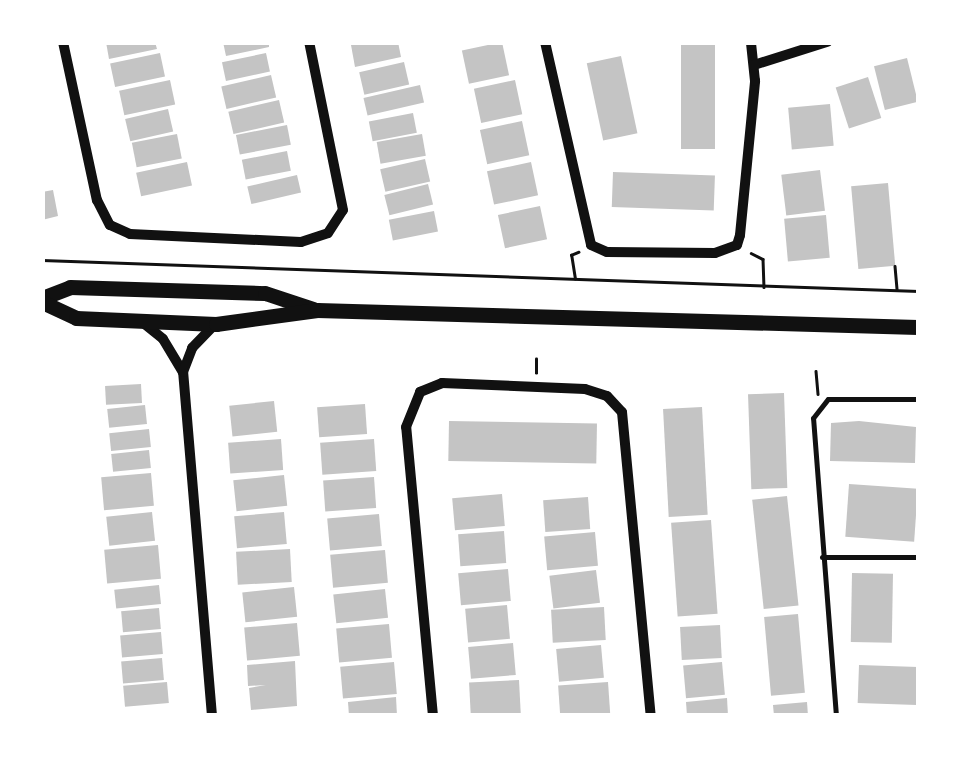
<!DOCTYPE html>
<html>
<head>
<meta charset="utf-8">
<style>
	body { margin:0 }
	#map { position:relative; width:961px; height:758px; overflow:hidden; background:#fff; font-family:"Exo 2",sans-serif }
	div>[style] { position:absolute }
	.building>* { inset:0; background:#c4c4c4; transform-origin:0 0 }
	.path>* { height:2.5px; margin:-1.25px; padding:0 1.25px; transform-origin:1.25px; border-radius:1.25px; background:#111 }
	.service>* { height:5px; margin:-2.5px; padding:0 2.5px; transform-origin:2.5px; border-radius:2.5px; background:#111 }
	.minor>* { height:10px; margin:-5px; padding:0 5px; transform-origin:5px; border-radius:5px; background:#111 }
	.secondary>* { height:15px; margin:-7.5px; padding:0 7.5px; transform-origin:7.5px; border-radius:7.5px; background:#111 }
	span { translate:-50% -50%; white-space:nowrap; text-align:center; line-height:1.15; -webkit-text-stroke:10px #fff; paint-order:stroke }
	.frame { position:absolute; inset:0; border:45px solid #fff; pointer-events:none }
</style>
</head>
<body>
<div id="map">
	<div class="building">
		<div style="clip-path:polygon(106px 42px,155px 42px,157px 49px,109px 59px)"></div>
		<div style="clip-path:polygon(223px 42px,269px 42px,269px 47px,226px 56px)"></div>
		<div style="clip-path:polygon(398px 42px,401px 57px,355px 67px,351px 45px)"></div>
		<div style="left:502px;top:42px;width:34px;height:41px;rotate:78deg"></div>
		<div style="left:681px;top:42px;width:34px;height:107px"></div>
		<div style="left:160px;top:53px;width:24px;height:51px;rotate:78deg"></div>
		<div style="left:266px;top:53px;width:19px;height:45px;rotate:78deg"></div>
		<div style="left:621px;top:56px;width:79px;height:35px;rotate:78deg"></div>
		<div style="left:907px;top:58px;width:45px;height:34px;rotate:76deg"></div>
		<div style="left:404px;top:62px;width:23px;height:46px;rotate:77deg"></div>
		<div style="left:271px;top:75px;width:23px;height:51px;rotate:77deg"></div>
		<div style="left:868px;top:77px;width:43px;height:34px;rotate:72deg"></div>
		<div style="left:170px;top:80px;width:25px;height:52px;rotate:78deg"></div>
		<div style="left:515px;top:80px;width:35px;height:42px;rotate:78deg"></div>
		<div style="left:420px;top:85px;width:18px;height:58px;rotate:77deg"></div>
		<div style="left:279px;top:100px;width:23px;height:52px;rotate:77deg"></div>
		<div style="left:830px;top:104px;width:42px;height:42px;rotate:85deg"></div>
		<div style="left:168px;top:109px;width:23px;height:44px;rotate:77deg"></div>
		<div style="left:413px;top:113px;width:20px;height:45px;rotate:79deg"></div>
		<div style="left:522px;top:121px;width:35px;height:43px;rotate:78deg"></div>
		<div style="left:287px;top:125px;width:20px;height:52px;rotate:79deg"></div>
		<div style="left:177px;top:134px;width:25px;height:46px;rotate:79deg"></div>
		<div style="left:422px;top:134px;width:22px;height:46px;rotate:80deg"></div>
		<div style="left:287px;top:151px;width:20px;height:46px;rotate:79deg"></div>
		<div style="left:425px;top:159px;width:23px;height:46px;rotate:77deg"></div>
		<div style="left:187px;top:162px;width:24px;height:52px;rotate:78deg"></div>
		<div style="left:531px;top:162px;width:34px;height:45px;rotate:78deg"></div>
		<div style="left:820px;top:170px;width:41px;height:39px;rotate:83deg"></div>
		<div style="left:613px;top:172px;width:102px;height:35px;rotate:2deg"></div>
		<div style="left:297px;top:175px;width:18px;height:51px;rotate:77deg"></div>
		<div style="left:888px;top:183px;width:83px;height:37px;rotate:85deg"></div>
		<div style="left:428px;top:184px;width:21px;height:45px;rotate:76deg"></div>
		<div style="clip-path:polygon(53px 190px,58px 216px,42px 220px,42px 192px)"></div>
		<div style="left:540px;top:206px;width:34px;height:43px;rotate:78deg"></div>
		<div style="left:434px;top:211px;width:21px;height:46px;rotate:79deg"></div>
		<div style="left:826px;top:215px;width:43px;height:42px;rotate:85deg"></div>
		<div style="left:141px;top:384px;width:19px;height:36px;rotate:87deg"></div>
		<div style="left:784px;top:393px;width:95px;height:36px;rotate:88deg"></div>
		<div style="left:274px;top:401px;width:31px;height:45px;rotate:84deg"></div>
		<div style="left:365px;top:404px;width:30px;height:48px;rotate:86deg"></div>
		<div style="left:145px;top:405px;width:19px;height:38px;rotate:84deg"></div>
		<div style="left:702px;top:407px;width:108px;height:39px;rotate:87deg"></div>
		<div style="left:449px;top:421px;width:148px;height:40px;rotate:1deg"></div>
		<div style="clip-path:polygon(859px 421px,916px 427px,915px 463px,830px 461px,831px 423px)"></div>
		<div style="left:149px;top:429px;width:18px;height:40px;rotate:84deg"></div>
		<div style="left:281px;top:439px;width:31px;height:53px;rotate:86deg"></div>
		<div style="left:374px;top:439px;width:32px;height:54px;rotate:86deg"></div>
		<div style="left:149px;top:450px;width:18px;height:38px;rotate:84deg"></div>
		<div style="left:151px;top:473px;width:33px;height:50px;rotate:85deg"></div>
		<div style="left:284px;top:475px;width:31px;height:51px;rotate:84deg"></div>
		<div style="left:374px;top:477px;width:31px;height:51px;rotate:86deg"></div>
		<div style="left:849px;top:484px;width:69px;height:53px;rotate:4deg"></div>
		<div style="left:502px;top:494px;width:32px;height:50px;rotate:85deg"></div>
		<div style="left:787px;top:496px;width:110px;height:35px;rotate:84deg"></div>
		<div style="left:588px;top:497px;width:32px;height:45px;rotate:86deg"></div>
		<div style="left:152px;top:512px;width:29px;height:46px;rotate:84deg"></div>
		<div style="left:284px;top:512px;width:32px;height:50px;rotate:85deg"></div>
		<div style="left:379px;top:514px;width:32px;height:52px;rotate:85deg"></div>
		<div style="left:711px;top:520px;width:94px;height:40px;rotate:86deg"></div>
		<div style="left:504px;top:531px;width:32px;height:46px;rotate:86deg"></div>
		<div style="left:595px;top:532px;width:34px;height:51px;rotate:85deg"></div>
		<div style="left:158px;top:545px;width:34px;height:54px;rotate:85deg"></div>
		<div style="left:290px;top:549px;width:33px;height:54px;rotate:87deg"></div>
		<div style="left:385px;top:550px;width:33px;height:55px;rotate:85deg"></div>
		<div style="left:508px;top:569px;width:32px;height:50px;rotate:85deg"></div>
		<div style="left:596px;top:570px;width:33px;height:47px;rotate:83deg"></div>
		<div style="left:852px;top:573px;width:41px;height:69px;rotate:1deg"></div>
		<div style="left:159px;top:585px;width:19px;height:45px;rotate:84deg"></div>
		<div style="left:294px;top:587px;width:30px;height:52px;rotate:84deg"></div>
		<div style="left:385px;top:589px;width:29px;height:52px;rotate:84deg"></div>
		<div style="left:507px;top:605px;width:34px;height:42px;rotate:85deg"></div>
		<div style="left:604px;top:607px;width:33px;height:53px;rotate:87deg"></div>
		<div style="left:159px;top:608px;width:21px;height:38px;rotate:85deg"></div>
		<div style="left:798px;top:614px;width:79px;height:34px;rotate:85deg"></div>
		<div style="left:297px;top:623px;width:33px;height:53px;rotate:85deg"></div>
		<div style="left:389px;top:624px;width:34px;height:53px;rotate:85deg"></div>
		<div style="left:720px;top:625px;width:33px;height:40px;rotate:87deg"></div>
		<div style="left:161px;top:632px;width:22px;height:41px;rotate:85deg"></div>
		<div style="left:513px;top:643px;width:32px;height:45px;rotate:85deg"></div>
		<div style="left:601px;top:645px;width:33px;height:45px;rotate:85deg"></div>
		<div style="left:162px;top:658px;width:22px;height:41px;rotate:85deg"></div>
		<div style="clip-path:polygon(295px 661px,297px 706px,251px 710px,249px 688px,266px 685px,248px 686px,247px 665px)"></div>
		<div style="left:394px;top:662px;width:32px;height:54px;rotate:85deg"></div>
		<div style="left:722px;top:662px;width:33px;height:39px;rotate:85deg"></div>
		<div style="left:859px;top:665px;width:59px;height:38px;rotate:2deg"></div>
		<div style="left:519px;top:680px;width:33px;height:50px;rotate:87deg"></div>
		<div style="left:167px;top:682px;width:21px;height:44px;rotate:85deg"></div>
		<div style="left:608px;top:682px;width:32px;height:50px;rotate:86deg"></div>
		<div style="clip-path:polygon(396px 697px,397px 716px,349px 716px,348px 702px)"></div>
		<div style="clip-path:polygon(727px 698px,728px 716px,687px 716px,686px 702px)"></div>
		<div style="clip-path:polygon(807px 702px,808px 716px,774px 716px,773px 705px)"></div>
	</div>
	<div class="path">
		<div style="left:751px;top:253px;width:13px;rotate:27deg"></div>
		<div style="left:763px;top:259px;width:28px;rotate:88deg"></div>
		<div style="left:42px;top:260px;width:877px;rotate:2.03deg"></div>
		<div style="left:895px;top:266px;width:23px;rotate:85deg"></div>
		<div style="left:575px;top:279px;width:24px;rotate:-99deg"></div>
		<div style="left:571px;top:255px;width:8px;rotate:-23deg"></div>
		<div style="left:816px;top:371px;width:23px;rotate:85deg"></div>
		<div style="left:536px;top:373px;width:14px;rotate:-90deg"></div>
	</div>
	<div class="service">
		<div style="left:822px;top:557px;width:96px"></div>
		<div style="left:836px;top:716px;width:299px;rotate:-94.4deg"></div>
		<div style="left:813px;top:418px;width:24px;rotate:-52deg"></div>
		<div style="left:828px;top:399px;width:90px"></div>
	</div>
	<div class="minor">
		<div style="left:63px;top:42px;width:162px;rotate:77.9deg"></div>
		<div style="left:97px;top:200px;width:28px;rotate:63deg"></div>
		<div style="left:110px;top:225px;width:22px;rotate:24deg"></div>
		<div style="left:130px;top:234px;width:171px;rotate:2.7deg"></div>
		<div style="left:301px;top:242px;width:28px;rotate:-18deg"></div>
		<div style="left:328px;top:233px;width:27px;rotate:-57deg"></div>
		<div style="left:343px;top:210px;width:171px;rotate:-101.4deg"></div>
		<div style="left:545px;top:42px;width:208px;rotate:77.2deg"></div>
		<div style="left:591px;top:245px;width:17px;rotate:24deg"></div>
		<div style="left:607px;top:252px;width:108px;rotate:0.5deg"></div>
		<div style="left:715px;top:253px;width:23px;rotate:-20deg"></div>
		<div style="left:737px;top:245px;width:10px;rotate:-73deg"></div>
		<div style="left:740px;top:235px;width:155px;rotate:-84.4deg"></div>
		<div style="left:755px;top:81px;width:39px;rotate:-96deg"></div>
		<div style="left:754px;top:65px;width:77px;rotate:-17.5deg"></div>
		<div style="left:141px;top:321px;width:28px;rotate:39deg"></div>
		<div style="left:163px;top:339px;width:39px;rotate:59deg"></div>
		<div style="left:212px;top:716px;width:345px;rotate:-94.8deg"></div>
		<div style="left:183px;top:372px;width:26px;rotate:-69deg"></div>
		<div style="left:192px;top:348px;width:33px;rotate:-46deg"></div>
		<div style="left:433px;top:716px;width:290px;rotate:-95.3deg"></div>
		<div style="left:406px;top:427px;width:38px;rotate:-68deg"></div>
		<div style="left:420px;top:392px;width:24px;rotate:-22deg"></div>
		<div style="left:442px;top:383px;width:143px;rotate:2.4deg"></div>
		<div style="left:585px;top:389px;width:23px;rotate:18deg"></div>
		<div style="left:607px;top:396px;width:22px;rotate:47deg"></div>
		<div style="left:622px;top:412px;width:305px;rotate:84.6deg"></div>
	</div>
	<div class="secondary">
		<div style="left:42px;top:298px;width:30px;rotate:-21deg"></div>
		<div style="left:70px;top:287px;width:195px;rotate:1.8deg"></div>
		<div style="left:265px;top:293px;width:51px;rotate:18.4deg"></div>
		<div style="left:42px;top:302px;width:38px;rotate:25deg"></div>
		<div style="left:76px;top:318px;width:140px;rotate:2.5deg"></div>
		<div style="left:216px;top:324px;width:102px;rotate:-7.9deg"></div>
		<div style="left:317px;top:310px;width:601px;rotate:1.62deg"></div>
	</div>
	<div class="frame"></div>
</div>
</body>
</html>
